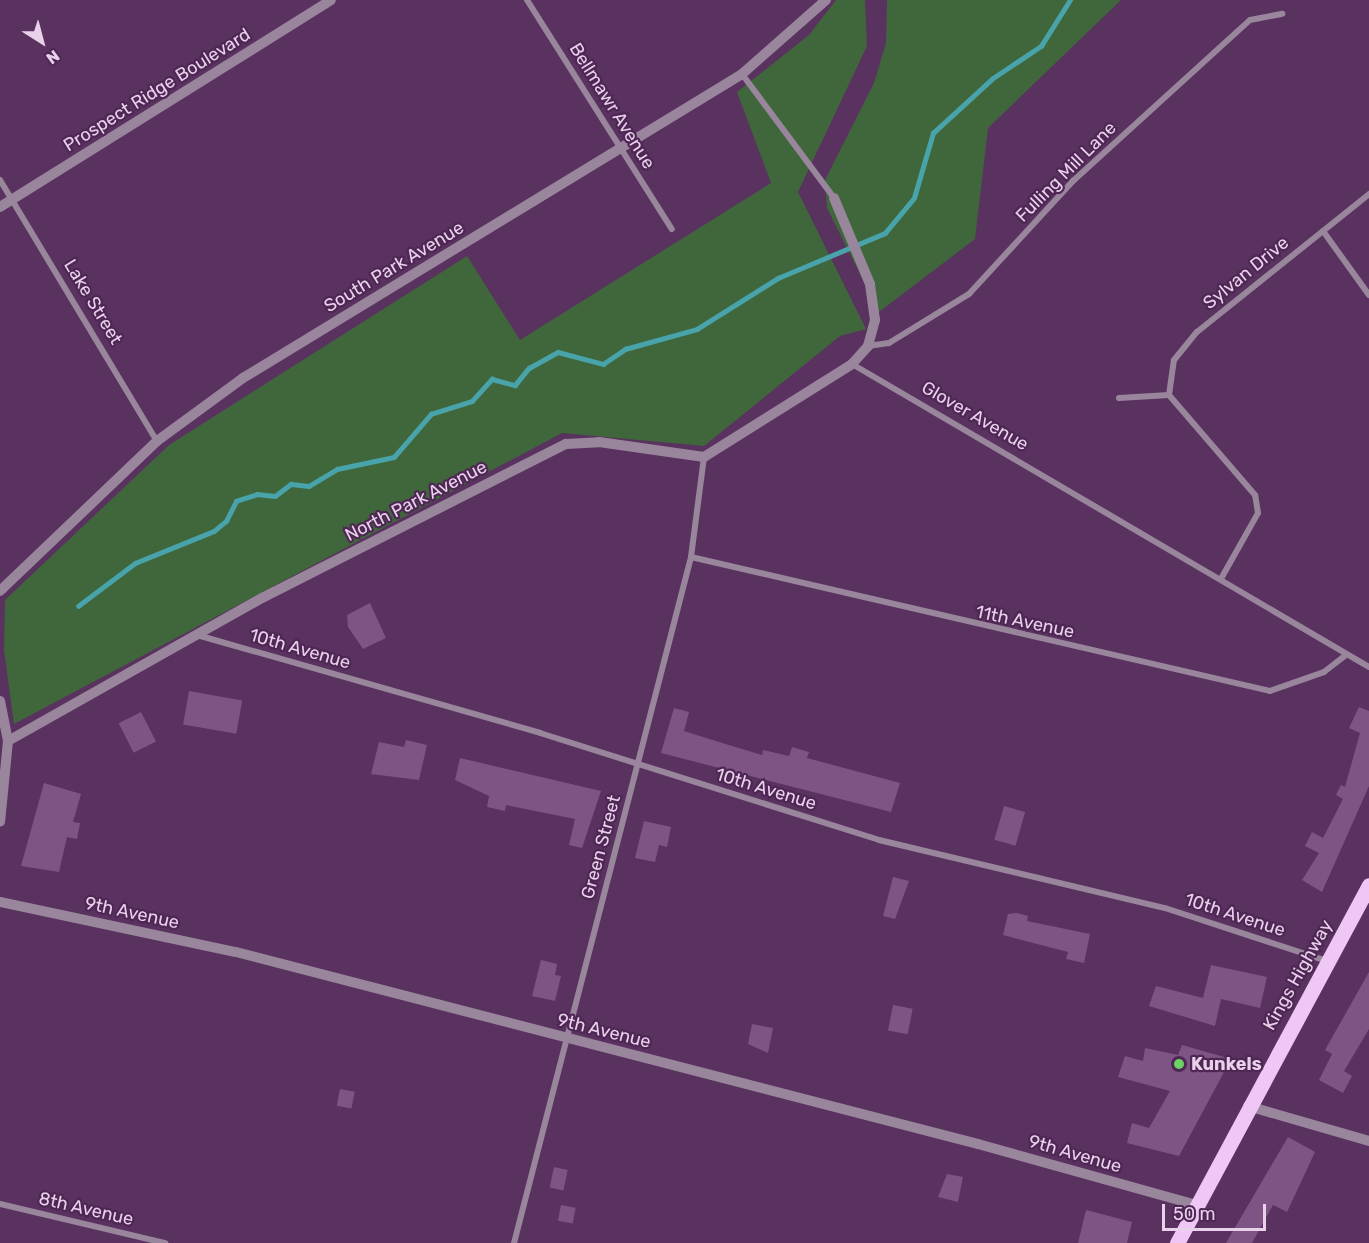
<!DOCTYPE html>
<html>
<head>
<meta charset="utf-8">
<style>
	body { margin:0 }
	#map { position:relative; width:1369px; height:1243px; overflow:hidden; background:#59325f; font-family:Rubik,sans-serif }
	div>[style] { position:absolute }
	.green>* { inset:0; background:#40663c }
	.stream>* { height:4.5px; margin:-2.25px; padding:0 2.25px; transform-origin:2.25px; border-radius:2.25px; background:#48a3aa }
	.building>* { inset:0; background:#7e5484; transform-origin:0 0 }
	.minor>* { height:6px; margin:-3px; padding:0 3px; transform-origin:3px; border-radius:3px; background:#99869c }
	.tertiary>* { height:10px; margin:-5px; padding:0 5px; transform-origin:5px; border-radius:5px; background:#99869c }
	.primary>* { height:15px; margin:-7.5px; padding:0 7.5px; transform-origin:7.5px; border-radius:7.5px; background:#eec7f4 }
	.dots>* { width:16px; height:16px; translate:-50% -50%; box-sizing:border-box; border:3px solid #4e2754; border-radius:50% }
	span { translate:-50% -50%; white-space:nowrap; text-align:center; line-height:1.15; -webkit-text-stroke:4.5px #4e2754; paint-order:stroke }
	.street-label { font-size:18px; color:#e9d1ec }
	.poi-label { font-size:18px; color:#e9d1ec; font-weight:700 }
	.left { translate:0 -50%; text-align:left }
	.north { position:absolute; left:12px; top:12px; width:60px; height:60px; -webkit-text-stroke:4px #4e2754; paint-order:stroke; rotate:144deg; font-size:16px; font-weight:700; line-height:24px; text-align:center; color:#e9d1ec }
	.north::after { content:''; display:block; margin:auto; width:21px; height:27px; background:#e9d1ec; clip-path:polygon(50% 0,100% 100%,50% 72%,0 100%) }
	.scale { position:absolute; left:1162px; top:1204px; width:104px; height:27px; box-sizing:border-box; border:3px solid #e9d1ec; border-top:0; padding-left:8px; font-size:18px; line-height:21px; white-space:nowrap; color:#e9d1ec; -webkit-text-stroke:4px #4e2754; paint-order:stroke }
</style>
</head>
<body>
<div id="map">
	<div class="green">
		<div style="clip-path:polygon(836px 0,865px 0,867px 46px,798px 192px,866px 329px,840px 336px,704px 446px,562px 433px,14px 724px,4px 650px,5px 600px,169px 445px,467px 256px,520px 340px,771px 183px,737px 92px,809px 35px)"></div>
		<div style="clip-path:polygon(887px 0,1121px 0,988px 128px,975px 239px,879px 312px,827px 208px,825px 180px,874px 83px,886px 43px)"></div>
	</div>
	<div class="stream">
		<div style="left:78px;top:606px;width:71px;rotate:-37deg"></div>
		<div style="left:135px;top:563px;width:85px;rotate:-22.1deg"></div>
		<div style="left:214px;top:531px;width:16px;rotate:-40deg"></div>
		<div style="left:226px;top:521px;width:22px;rotate:-63deg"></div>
		<div style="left:236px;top:501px;width:22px;rotate:-18deg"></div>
		<div style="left:257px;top:494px;width:18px;rotate:6deg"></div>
		<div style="left:275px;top:496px;width:20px;rotate:-37deg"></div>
		<div style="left:291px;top:484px;width:18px;rotate:6deg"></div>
		<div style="left:309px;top:486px;width:33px;rotate:-31deg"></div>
		<div style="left:337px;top:469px;width:58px;rotate:-11.9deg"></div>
		<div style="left:394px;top:457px;width:57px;rotate:-49.3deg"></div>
		<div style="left:431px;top:414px;width:43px;rotate:-17.6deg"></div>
		<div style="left:472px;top:401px;width:30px;rotate:-48deg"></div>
		<div style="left:492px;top:379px;width:24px;rotate:15deg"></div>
		<div style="left:515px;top:385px;width:22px;rotate:-51deg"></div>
		<div style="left:529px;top:368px;width:33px;rotate:-29deg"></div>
		<div style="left:558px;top:352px;width:47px;rotate:14.9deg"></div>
		<div style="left:603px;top:364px;width:27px;rotate:-34deg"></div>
		<div style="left:625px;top:349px;width:75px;rotate:-15.5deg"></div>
		<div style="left:697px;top:329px;width:96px;rotate:-32.2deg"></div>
		<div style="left:778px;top:278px;width:116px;rotate:-22.8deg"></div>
		<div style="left:885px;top:233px;width:45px;rotate:-50.4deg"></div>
		<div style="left:914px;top:198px;width:68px;rotate:-73.7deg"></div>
		<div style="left:933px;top:133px;width:81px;rotate:-42.5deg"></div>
		<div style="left:993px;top:78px;width:58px;rotate:-33.7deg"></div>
		<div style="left:1041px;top:46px;width:54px;rotate:-57.8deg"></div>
	</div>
	<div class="building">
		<div style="clip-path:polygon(370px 603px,386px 638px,363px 649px,348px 627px,347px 615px)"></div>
		<div style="left:189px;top:691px;width:54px;height:34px;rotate:10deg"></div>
		<div style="clip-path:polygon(1359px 707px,1369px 711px,1369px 786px,1322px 892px,1302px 880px,1319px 853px,1305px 846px,1312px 832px,1323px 838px,1343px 799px,1336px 795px,1341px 785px,1345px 787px,1360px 733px,1349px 728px)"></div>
		<div style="clip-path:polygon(674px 708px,689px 712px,684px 731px,719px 742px,762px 755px,763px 750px,789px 756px,792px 747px,809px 752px,807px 758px,900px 783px,891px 812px,661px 753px)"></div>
		<div style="left:141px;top:712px;width:33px;height:25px;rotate:63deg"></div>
		<div style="clip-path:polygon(406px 740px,427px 745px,419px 780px,371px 774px,379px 742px,404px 747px)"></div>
		<div style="clip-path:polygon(460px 758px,601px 791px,582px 848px,569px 845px,575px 819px,506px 805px,505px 811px,487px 807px,489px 796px,455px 780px)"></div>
		<div style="clip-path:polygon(44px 783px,81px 794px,73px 822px,80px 823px,77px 839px,67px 837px,59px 872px,21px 866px)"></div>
		<div style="left:1004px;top:806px;width:22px;height:35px;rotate:16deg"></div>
		<div style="clip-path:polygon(644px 821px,671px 827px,667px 847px,659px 845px,655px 862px,635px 858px)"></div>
		<div style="clip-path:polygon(893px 877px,909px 881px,895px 919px,883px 916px)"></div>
		<div style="clip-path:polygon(1017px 913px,1028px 916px,1027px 921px,1090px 934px,1084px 963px,1066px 959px,1068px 952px,1003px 935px,1008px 914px)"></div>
		<div style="clip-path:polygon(541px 960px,557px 964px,555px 975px,561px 976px,555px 1001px,532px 996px)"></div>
		<div style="clip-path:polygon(1211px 965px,1267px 977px,1260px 1008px,1221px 999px,1215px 1026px,1149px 1006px,1156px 986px,1203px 998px)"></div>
		<div style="clip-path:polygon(1369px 972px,1369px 1029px,1344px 1071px,1352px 1076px,1343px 1093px,1319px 1080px,1332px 1054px,1325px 1050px)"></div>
		<div style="left:893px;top:1005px;width:20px;height:26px;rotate:11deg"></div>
		<div style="clip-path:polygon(752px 1024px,773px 1028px,768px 1053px,748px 1044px)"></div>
		<div style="clip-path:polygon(1182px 1045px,1231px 1059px,1179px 1156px,1127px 1143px,1132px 1123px,1149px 1128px,1170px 1091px,1118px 1077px,1125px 1056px,1143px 1061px,1145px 1048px,1178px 1055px)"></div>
		<div style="left:340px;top:1089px;width:15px;height:17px;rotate:11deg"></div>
		<div style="clip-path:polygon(1288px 1137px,1315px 1152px,1287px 1212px,1273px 1205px,1252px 1243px,1226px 1243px)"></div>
		<div style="left:554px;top:1167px;width:14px;height:21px;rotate:12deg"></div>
		<div style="clip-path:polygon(947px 1174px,963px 1177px,958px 1202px,938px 1197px)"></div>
		<div style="left:561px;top:1205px;width:15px;height:16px;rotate:11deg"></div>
		<div style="clip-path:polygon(1086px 1210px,1132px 1222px,1127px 1243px,1078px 1243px)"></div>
	</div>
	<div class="minor">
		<div style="left:527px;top:0;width:271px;rotate:57.7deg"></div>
		<div style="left:742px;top:74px;width:154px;rotate:53.4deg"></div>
		<div style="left:0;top:180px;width:305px;rotate:59deg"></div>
		<div style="left:1323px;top:231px;width:79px;rotate:54.3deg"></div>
		<div style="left:868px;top:346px;width:21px;rotate:-8deg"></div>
		<div style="left:889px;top:343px;width:94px;rotate:-31.5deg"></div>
		<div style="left:969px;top:294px;width:154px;rotate:-47.4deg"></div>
		<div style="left:1073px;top:181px;width:239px;rotate:-42.3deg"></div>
		<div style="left:1250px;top:20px;width:33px;rotate:-11deg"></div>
		<div style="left:852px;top:364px;width:599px;rotate:30.37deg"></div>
		<div style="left:1119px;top:398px;width:50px;rotate:-3.4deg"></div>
		<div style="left:691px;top:557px;width:594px;rotate:13.03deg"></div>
		<div style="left:1270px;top:691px;width:57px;rotate:-19.4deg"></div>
		<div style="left:1324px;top:672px;width:28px;rotate:-38deg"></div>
		<div style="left:1222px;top:577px;width:73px;rotate:-60.6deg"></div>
		<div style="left:1258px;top:513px;width:18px;rotate:-99deg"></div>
		<div style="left:1255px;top:495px;width:132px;rotate:-130.7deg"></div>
		<div style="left:1169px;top:395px;width:35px;rotate:-82deg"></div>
		<div style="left:1174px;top:360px;width:36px;rotate:-51deg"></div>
		<div style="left:1197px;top:332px;width:221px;rotate:-38.7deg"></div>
		<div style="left:197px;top:635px;width:357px;rotate:15.9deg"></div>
		<div style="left:540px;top:733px;width:355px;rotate:17.5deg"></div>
		<div style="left:879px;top:840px;width:294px;rotate:13.4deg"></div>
		<div style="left:1165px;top:908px;width:170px;rotate:18.1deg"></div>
		<div style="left:0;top:1204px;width:170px;rotate:13.3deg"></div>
		<div style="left:514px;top:1243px;width:708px;rotate:-75.53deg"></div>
		<div style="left:691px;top:557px;width:101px;rotate:-82.6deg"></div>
	</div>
	<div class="tertiary">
		<div style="left:0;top:207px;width:390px;rotate:-32deg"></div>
		<div style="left:0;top:591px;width:217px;rotate:-43.7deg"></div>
		<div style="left:157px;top:441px;width:107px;rotate:-36.2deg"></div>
		<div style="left:243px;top:378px;width:584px;rotate:-31.35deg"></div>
		<div style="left:742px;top:74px;width:112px;rotate:-41.4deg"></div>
		<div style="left:0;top:701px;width:41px;rotate:78.7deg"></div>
		<div style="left:8px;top:741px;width:81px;rotate:95.6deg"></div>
		<div style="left:8px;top:741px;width:291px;rotate:-29.4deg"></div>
		<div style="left:262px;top:598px;width:341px;rotate:-26.9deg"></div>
		<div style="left:566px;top:444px;width:33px;rotate:-3deg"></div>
		<div style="left:599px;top:442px;width:106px;rotate:8.1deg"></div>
		<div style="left:704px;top:457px;width:175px;rotate:-32.1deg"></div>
		<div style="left:852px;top:364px;width:24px;rotate:-48deg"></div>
		<div style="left:868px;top:346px;width:27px;rotate:-75deg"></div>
		<div style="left:875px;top:320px;width:36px;rotate:-98deg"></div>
		<div style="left:870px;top:284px;width:93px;rotate:-112.7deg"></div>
		<div style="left:0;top:902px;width:241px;rotate:12deg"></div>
		<div style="left:236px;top:952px;width:766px;rotate:14.51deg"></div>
		<div style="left:978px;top:1144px;width:226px;rotate:15.6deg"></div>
		<div style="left:1248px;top:1106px;width:126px;rotate:16.1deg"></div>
	</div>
	<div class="primary">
		<div style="left:1177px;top:1243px;width:406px;rotate:-61.8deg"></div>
	</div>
	<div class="dots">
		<div style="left:1179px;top:1064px;background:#6cd362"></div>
	</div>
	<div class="street-label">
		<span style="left:157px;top:90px;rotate:-32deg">Prospect Ridge Boulevard</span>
		<span style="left:612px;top:106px;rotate:58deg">Bellmawr Avenue</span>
		<span style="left:1066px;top:172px;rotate:-45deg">Fulling Mill Lane</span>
		<span style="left:394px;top:267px;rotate:-31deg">South Park Avenue</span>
		<span style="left:1246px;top:273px;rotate:-39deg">Sylvan Drive</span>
		<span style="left:93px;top:302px;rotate:59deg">Lake Street</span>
		<span style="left:975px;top:416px;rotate:30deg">Glover Avenue</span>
		<span style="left:416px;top:501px;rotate:-27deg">North Park Avenue</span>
		<span style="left:1025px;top:622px;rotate:12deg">11th Avenue</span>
		<span style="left:300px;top:649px;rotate:16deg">10th Avenue</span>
		<span style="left:766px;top:789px;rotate:17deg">10th Avenue</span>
		<span style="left:601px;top:847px;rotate:-75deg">Green Street</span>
		<span style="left:132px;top:913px;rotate:12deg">9th Avenue</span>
		<span style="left:1235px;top:915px;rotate:18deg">10th Avenue</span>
		<span style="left:1298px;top:975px;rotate:-61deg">Kings Highway</span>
		<span style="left:604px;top:1031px;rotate:14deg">9th Avenue</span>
		<span style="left:1075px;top:1154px;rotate:16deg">9th Avenue</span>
		<span style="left:86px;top:1209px;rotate:13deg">8th Avenue</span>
	</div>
	<div class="poi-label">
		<span class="left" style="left:1191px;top:1064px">Kunkels</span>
	</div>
	<div class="north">N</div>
	<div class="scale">50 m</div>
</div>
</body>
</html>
